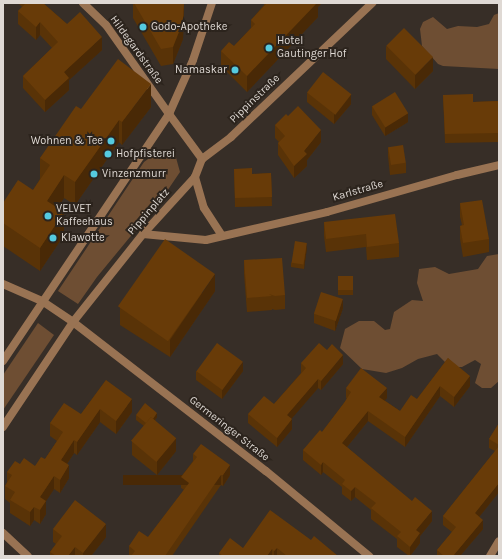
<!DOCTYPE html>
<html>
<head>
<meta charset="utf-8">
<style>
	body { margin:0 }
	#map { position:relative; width:502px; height:559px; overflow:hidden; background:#372e27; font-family:Karla,sans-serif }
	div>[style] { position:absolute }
	.green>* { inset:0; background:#6e4e33 }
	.minor>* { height:8px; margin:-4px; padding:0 4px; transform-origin:4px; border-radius:4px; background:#997353 }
	.tertiary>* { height:8px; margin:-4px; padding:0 4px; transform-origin:4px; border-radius:4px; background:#997353 }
	.wall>* { inset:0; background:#593307; transform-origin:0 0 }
	.shaded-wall>* { inset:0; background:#492906; transform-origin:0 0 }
	.building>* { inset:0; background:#683b08; transform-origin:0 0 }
	.dots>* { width:11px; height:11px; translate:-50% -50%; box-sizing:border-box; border:2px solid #2c241d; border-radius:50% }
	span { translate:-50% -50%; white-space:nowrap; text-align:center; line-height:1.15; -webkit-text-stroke:4px #2c241d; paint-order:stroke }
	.poi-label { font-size:11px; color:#dfd9d4 }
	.left { translate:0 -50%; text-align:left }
	.right { translate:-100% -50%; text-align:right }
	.street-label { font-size:11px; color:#dfd9d4 }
	.frame { position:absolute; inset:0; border:4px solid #dfd9d4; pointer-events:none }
</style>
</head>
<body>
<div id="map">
	<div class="green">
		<div style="clip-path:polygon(499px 13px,499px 69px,443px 66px,438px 64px,422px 46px,420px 29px,423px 22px,433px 17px,447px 29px,458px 26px,477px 27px,489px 24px,494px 15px)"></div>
		<div style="clip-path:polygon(166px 149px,175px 154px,180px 172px,163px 197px,97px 277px,78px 304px,58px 291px,144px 162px,159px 151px)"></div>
		<div style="clip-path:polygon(499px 254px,499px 381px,491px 388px,482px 388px,475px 383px,481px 364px,475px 360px,462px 367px,450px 367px,437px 354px,418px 359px,402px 368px,386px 373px,362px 369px,340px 348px,345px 329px,359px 321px,374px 321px,385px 330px,390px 329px,394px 312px,412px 300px,423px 301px,417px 283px,419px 269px,435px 267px,449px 274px,478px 269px,487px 256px)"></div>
		<div style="clip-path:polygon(38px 323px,54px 335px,3px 410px,3px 375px)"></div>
	</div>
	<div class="minor">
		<div style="left:83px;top:3px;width:32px;rotate:44deg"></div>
		<div style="left:106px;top:25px;width:109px;rotate:54.7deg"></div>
		<div style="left:195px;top:177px;width:32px;rotate:74deg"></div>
		<div style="left:204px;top:208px;width:33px;rotate:57deg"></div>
		<div style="left:143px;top:234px;width:63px;rotate:5.4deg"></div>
		<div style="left:206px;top:240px;width:124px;rotate:-13deg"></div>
		<div style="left:327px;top:212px;width:135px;rotate:-15.9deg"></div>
		<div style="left:457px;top:175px;width:43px;rotate:-13.4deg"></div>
		<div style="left:3px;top:284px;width:43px;rotate:23.6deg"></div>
		<div style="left:42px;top:301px;width:37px;rotate:34deg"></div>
		<div style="left:3px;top:533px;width:34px;rotate:43deg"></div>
		<div style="left:490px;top:556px;width:17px;rotate:-59deg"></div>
	</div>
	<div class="tertiary">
		<div style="left:169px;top:114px;width:56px;rotate:53.7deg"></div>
		<div style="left:202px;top:159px;width:36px;rotate:-37deg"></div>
		<div style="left:231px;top:137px;width:195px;rotate:-43.5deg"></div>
		<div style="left:73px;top:322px;width:244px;rotate:37.7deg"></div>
		<div style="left:266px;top:471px;width:134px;rotate:39.5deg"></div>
		<div style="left:3px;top:361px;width:298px;rotate:-56.1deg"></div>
		<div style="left:169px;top:114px;width:59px;rotate:-66deg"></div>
		<div style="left:193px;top:60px;width:60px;rotate:-71.6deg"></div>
		<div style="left:3px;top:427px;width:126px;rotate:-56.3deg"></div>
		<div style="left:73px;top:322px;width:112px;rotate:-51.5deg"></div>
		<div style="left:143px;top:234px;width:77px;rotate:-47.6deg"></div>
		<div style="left:195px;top:177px;width:19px;rotate:-69deg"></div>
	</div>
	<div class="wall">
		<div style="clip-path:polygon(18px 3px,43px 3px,67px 24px,102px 50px,69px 80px,69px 90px,45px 112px,23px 88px,23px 76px,52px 48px,40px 35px,36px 40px,18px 24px,18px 11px,22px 7px)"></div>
		<div style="clip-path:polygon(133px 3px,184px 3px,183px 39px,173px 64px,161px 66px,133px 18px)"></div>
		<div style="clip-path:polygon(264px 3px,322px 3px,318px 7px,318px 17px,247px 92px,221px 66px,221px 51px,234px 46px,251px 28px,251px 20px,264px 5px)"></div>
		<div style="clip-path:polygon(386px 46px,433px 71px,415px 89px,386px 59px)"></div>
		<div style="clip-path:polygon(307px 93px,351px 104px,334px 124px,307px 102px)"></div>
		<div style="clip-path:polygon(443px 95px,473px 102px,499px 101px,499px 142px,445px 143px)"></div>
		<div style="clip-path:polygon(372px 106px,408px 122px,385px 136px,372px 115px)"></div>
		<div style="clip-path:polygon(151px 107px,122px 145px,119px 142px,75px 205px,64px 198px,57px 208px,64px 235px,40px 271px,3px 246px,3px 203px,33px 190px,40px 179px,40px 158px,81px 109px)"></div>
		<div style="clip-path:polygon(288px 116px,321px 142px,307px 160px,307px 166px,294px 178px,278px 155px,278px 143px,279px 142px,275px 138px,275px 125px)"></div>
		<div style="clip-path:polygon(388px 147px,406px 163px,406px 173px,390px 175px,388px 156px)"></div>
		<div style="clip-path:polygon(234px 169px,252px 174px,271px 173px,272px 206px,235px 207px)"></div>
		<div style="clip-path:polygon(460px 203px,489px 239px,489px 252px,463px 257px,460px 239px,460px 226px,462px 225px,460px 217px)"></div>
		<div style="clip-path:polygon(324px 222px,399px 243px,399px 257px,367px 260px,366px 247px,326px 252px,324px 236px)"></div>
		<div style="clip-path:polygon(307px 247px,304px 269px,291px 267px,291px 263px)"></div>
		<div style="clip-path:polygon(244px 260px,285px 295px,285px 309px,275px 310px,272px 309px,272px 310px,247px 312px,244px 274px)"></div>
		<div style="left:338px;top:276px;width:15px;height:19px"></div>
		<div style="clip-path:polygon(215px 291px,170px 357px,120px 325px,120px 307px)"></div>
		<div style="clip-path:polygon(343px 308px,335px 331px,314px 323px,314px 314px)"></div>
		<div style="clip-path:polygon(448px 358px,470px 386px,454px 407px,440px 396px,405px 447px,368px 421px,347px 447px,432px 521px,420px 536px,420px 543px,410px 556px,409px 556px,397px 547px,397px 539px,371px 519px,371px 510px,355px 497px,351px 501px,342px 494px,342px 487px,323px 472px,321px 475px,303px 460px,303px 450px,322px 432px,344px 403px,347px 399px,346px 398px,346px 388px,387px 398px,384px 400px,400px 411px,417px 399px)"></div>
		<div style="clip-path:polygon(301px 363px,343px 364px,321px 390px,318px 388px,291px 419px,292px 429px,277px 447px,248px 423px,248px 414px,274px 404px,301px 373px)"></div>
		<div style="clip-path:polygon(196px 371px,243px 371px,222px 399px,196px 380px)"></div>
		<div style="clip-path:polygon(106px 380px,132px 412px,116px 434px,100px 422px,77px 455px,74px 453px,67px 464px,69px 478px,60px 493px,54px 489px,46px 501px,46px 514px,40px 524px,34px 520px,30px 526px,10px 513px,10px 503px,5px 499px,5px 486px,7px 482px,7px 472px,20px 464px,35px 466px,45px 459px,57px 441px,50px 436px,50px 423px,81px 414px)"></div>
		<div style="clip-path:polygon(136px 415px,157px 417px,155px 420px,176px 451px,157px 475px,132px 455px,132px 441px,144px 426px,136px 420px)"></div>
		<div style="clip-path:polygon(499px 423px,499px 492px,479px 517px,483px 529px,460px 556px,437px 556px,437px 550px,452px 532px,443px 525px,443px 516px,495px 451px,489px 448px,489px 439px)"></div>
		<div style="clip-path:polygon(193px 454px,230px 475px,223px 486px,221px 485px,172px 556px,129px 556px,129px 546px,148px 537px,184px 490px,181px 488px,181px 477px,193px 461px)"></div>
		<div style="clip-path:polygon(53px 529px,106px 537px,91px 556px,50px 556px,50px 552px,56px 544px,53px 542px)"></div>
		<div style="clip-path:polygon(311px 540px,338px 556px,219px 556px,219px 553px,243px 548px)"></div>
	</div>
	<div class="shaded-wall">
		<div style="clip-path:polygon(184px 3px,183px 39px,173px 64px,173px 47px)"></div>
		<div style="clip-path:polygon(313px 3px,322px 3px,318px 7px,318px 17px,247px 92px,247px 76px)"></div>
		<div style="clip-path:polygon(40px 22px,40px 35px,36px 40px,36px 27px)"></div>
		<div style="clip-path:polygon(102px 37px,102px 50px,69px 80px,69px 90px,45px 112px,45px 100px,64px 72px)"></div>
		<div style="clip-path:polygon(433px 57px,433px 71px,415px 89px,415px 75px)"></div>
		<div style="clip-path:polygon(151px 84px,151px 107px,122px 145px,122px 122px)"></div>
		<div style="clip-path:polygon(351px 94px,351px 104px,334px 124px,334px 115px)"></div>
		<div style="clip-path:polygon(408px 113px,408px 122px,385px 136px,385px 127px)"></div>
		<div style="clip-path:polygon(119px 120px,119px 142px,75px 205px,75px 182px)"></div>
		<div style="clip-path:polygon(321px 130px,321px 142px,307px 160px,307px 166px,294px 178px,294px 166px,304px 151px)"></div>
		<div style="clip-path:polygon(64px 175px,64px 198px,47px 224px,47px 201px)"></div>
		<div style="clip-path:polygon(64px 212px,64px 235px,40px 271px,40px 248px)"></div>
		<div style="clip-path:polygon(307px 243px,307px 247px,304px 269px,304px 265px)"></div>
		<div style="clip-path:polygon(215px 274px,215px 291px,170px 357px,170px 340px)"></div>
		<div style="clip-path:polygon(343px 299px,343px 308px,335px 331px,335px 322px)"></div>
		<div style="clip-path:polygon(343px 355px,343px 364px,321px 390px,321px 381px)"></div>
		<div style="clip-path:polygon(243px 362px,243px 371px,222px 399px,222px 390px)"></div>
		<div style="clip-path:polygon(470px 376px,470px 386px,454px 407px,454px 397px)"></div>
		<div style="clip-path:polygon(318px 379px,318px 388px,287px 424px,287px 415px)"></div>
		<div style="clip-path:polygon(440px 386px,440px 396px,405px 447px,405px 437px)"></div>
		<div style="clip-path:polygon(387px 388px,387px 398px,379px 407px,379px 397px)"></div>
		<div style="clip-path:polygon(132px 399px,132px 412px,116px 434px,116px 421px)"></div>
		<div style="clip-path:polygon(100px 409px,100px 422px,77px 455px,77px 442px)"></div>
		<div style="clip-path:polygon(368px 411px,368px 421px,342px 453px,342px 443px)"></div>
		<div style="clip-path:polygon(157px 413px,157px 417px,148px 429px,148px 425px)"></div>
		<div style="clip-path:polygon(292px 419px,292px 429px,277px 447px,277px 438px)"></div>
		<div style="clip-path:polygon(176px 438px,176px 451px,157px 475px,157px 461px)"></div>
		<div style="clip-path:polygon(74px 440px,74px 453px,61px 473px,61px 460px)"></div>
		<div style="clip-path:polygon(323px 462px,323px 472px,321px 475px,321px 465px)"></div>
		<div style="clip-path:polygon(69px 465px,69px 478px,60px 493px,60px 480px)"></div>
		<div style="clip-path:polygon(230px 465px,230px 475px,223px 486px,223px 475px)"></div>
		<div style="left:221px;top:475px;width:10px;height:98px;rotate:90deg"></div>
		<div style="clip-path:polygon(54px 476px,54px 489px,46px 501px,46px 514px,40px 524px,40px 497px)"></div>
		<div style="clip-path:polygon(499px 483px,499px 492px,475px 522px,475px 513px)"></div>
		<div style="clip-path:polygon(355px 487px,355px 497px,351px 501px,351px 491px)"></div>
		<div style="clip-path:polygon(34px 507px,34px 520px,30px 526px,30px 512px)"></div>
		<div style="clip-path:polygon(432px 511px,432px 521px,420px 536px,420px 543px,410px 556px,410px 547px,416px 530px)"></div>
		<div style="clip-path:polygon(483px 520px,483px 529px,460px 556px,453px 556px)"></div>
		<div style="clip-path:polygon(106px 524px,106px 537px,91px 556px,83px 556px,83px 553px)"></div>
		<div style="clip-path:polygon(75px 547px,75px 556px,68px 556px)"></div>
		<div style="clip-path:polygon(277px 548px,277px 556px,274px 556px,274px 551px)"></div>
		<div style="clip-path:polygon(272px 549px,272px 556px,267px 556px)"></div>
	</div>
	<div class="building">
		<div style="clip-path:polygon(26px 3px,43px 3px,67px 24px,80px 12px,102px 37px,64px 72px,69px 78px,45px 100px,23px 76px,58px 42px,40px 22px,36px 27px,18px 11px)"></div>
		<div style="clip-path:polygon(134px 3px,184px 3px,183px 22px,173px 47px,161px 49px)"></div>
		<div style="clip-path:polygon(267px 3px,317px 3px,247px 76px,221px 51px,229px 42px,234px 46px,255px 24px,251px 20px)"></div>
		<div style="left:404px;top:28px;width:41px;height:25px;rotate:45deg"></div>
		<div style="clip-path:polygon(118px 59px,151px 84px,122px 122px,119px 120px,75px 182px,64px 175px,47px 201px,64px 212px,40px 248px,3px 223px,3px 203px,18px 180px,33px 190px,50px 165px,40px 158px,76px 106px,81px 109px)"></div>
		<div style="left:323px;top:72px;width:36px;height:26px;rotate:38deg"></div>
		<div style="left:395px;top:92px;width:25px;height:27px;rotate:58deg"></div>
		<div style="clip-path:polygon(473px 94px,473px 102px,499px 101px,499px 133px,445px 134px,443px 95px)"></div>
		<div style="clip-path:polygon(298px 106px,321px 130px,304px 151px,307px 154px,294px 166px,278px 143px,285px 136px,275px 125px,286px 114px,288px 116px)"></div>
		<div style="left:403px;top:145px;width:18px;height:15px;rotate:81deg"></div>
		<div style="clip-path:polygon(252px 168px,252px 174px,271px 173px,272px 197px,235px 198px,234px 169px)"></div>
		<div style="clip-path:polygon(482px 200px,489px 239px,463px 243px,460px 226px,464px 225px,460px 203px)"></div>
		<div style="clip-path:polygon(395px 214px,399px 243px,367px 247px,366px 234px,326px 239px,324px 222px)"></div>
		<div style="left:165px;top:239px;width:61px;height:82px;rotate:35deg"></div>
		<div style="left:295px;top:241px;width:12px;height:22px;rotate:9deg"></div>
		<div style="clip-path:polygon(282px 258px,285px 295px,275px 296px,269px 294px,272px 296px,247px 298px,244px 260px)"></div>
		<div style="left:338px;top:276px;width:15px;height:14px"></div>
		<div style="left:321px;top:292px;width:23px;height:23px;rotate:18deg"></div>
		<div style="left:217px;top:343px;width:32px;height:35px;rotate:36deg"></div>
		<div style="clip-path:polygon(319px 343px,327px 350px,332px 344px,343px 355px,321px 381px,318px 379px,287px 415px,292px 419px,277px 438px,248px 414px,264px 396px,274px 404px,306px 368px,301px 363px)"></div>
		<div style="clip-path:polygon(448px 358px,470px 376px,454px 397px,440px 386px,405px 437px,368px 411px,342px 443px,412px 501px,415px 497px,432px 511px,416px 530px,420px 533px,410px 547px,397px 536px,401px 532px,371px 508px,376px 503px,355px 487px,351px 491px,342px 484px,345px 480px,323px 462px,321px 465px,303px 450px,320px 430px,322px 432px,344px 403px,351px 392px,346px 388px,361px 368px,387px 388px,379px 397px,400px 411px,411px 395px,417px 399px)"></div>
		<div style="clip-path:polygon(106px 380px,132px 399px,116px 421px,100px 409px,77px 442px,74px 440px,61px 460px,69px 465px,60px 480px,54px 476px,40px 497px,46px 501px,40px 510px,34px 507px,30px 512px,10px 500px,15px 492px,5px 486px,12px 475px,7px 472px,15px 461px,20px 464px,24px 458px,35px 466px,41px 457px,45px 459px,63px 432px,50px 423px,64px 403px,81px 414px)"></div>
		<div style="clip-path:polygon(145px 403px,157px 413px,153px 419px,151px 417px,146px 423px,136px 415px)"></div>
		<div style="left:151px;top:417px;width:33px;height:31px;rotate:40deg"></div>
		<div style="clip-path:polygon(499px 423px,499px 445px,489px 439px)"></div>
		<div style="clip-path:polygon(201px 444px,230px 465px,223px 475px,221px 475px,165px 556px,131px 556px,135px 551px,129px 546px,139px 531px,148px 537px,189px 483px,181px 477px,197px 457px,193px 454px)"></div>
		<div style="clip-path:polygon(499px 446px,499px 468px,498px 470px,499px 470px,499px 483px,475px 513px,483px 520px,453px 556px,444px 556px,437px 550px,456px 527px,443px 516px)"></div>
		<div style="clip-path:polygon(75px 500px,106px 524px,83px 553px,75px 547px,68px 556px,56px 556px,50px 552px,62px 536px,53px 529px)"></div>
		<div style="clip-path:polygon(270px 510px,311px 540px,314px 536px,338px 556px,287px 556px,277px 548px,274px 551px,272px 549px,267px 556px,223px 556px,219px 553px,230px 538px,243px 548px)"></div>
	</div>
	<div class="dots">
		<div style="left:143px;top:27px;background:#55cadf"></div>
		<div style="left:269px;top:48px;background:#55cadf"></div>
		<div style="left:235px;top:70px;background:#55cadf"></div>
		<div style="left:111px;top:141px;background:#55cadf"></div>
		<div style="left:108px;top:154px;background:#55cadf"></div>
		<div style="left:94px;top:174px;background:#55cadf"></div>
		<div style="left:48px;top:216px;background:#55cadf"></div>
		<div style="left:53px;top:238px;background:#55cadf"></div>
	</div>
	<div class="poi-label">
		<span class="left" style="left:151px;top:27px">Godo-Apotheke</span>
		<span class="left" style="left:277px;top:48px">Hotel<br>Gautinger Hof</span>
		<span class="right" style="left:227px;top:70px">Namaskar</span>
		<span class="right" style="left:103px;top:141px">Wohnen &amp; Tee</span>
		<span class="left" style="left:116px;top:154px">Hofpfisterei</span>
		<span class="left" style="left:102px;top:174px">Vinzenzmurr</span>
		<span class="left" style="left:56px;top:216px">VELVET<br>Kaffeehaus</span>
		<span class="left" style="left:61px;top:238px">Klawotte</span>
	</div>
	<div class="street-label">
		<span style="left:136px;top:50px;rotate:54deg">Hildegardstraße</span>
		<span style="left:255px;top:99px;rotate:-44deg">Pippinstraße</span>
		<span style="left:358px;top:191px;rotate:-16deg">Karlstraße</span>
		<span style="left:149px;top:212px;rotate:-49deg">Pippinplatz</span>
		<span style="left:229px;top:429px;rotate:38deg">Germeringer Straße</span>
	</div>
	<div class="frame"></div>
</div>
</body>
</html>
